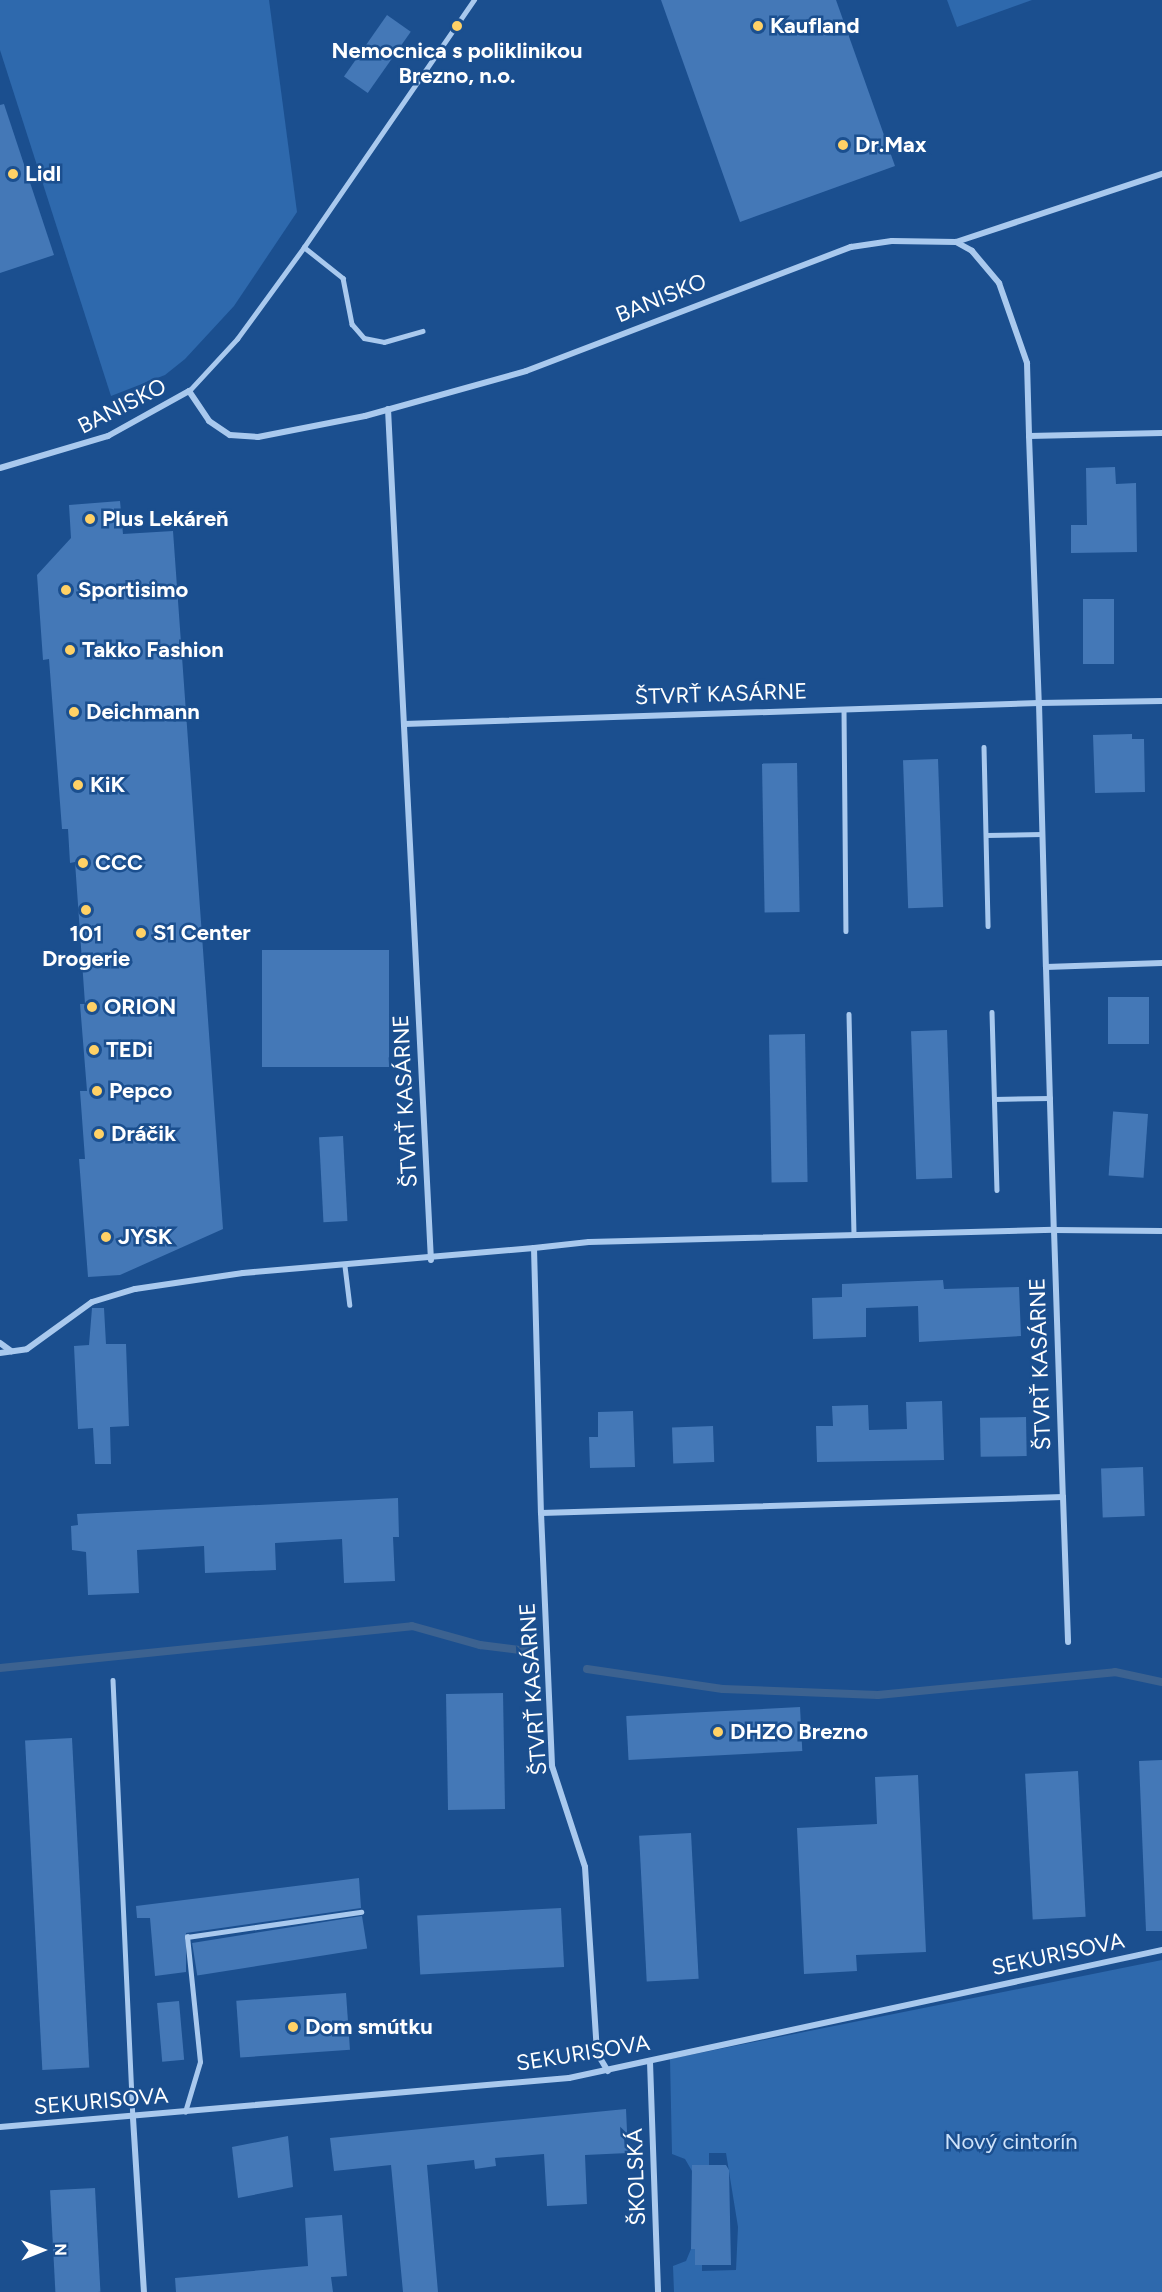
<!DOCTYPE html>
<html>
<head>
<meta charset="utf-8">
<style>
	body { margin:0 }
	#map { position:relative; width:1162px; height:2292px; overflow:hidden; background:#1b4f8f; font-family:Figtree,sans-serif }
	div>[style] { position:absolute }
	.green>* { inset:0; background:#2e69ad }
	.stream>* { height:8px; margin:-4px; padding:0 4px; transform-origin:4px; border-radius:4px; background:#3c6290 }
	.building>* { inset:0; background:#4478b7; transform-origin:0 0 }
	.service>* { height:4.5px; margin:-2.25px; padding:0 2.25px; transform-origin:2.25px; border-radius:2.25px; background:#a9c9ee }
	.minor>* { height:6px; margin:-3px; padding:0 3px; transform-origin:3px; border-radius:3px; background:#a9c9ee }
	.dots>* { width:16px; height:16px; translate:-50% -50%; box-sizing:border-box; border:3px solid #1b4f8f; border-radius:50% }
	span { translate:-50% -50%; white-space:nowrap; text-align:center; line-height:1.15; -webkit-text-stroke:5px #1b4f8f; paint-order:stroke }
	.poi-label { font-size:22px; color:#fff; font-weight:700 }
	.left { translate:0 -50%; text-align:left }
	.street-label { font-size:22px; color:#fff }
	.park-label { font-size:22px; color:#cfe3fa }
	.north { position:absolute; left:12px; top:2220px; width:60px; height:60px; -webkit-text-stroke:4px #1b4f8f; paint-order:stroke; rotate:89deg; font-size:16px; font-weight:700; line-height:24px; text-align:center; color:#fff }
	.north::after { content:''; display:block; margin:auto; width:21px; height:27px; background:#fff; clip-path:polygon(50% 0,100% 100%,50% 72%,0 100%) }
</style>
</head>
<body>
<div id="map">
	<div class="green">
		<div style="clip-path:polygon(0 0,269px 0,297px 212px,234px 306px,185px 359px,165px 375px,111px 396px,0 50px)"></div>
		<div style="clip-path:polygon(947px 0,1032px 0,957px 27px)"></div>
		<div style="clip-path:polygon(1162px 1960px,1162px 2292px,674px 2292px,673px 2266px,686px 2261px,691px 2249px,695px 2249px,695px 2265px,702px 2265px,702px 2271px,736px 2270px,738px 2227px,726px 2153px,709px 2153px,709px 2165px,692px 2165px,692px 2171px,685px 2159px,672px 2154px,670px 2059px)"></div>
	</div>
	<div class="stream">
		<div style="left:0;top:1668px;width:414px;rotate:-5.8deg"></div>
		<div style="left:412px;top:1626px;width:71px;rotate:15.6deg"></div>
		<div style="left:480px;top:1645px;width:48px;rotate:7.1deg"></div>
		<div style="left:587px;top:1669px;width:137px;rotate:8.4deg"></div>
		<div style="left:723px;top:1689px;width:155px;rotate:2.2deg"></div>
		<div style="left:878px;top:1695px;width:238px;rotate:-5.5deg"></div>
		<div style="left:1115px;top:1672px;width:48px;rotate:12deg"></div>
	</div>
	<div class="building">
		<div style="clip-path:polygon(661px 0,836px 0,895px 166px,740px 222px)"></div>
		<div style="left:387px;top:15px;width:29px;height:75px;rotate:35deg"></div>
		<div style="clip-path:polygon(4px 104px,54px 255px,0 273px,0 105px)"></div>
		<div style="clip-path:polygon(1115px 467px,1116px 484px,1136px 483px,1137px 552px,1071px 553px,1071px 525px,1087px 525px,1086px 468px)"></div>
		<div style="clip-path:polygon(120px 501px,123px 534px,173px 531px,223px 1229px,120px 1275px,88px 1277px,79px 1159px,85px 1159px,80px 1091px,87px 1091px,80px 1004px,85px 1004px,75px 862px,70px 863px,68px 829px,62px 829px,49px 659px,43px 660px,37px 575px,71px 538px,69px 505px)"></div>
		<div style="left:1083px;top:599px;width:31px;height:65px"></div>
		<div style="clip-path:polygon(1132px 734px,1132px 739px,1144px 739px,1145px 792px,1095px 793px,1093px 735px)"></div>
		<div style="left:938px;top:759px;width:148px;height:35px;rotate:88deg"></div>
		<div style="left:797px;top:763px;width:149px;height:35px;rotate:89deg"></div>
		<div style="left:389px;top:950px;width:117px;height:127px;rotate:90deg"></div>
		<div style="left:1108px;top:997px;width:41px;height:47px"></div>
		<div style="left:947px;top:1030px;width:148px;height:36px;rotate:88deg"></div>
		<div style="left:805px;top:1034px;width:148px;height:36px;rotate:89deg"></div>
		<div style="left:1148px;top:1114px;width:64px;height:35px;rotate:94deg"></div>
		<div style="left:343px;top:1136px;width:85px;height:24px;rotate:87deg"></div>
		<div style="clip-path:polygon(943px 1280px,944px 1289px,1019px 1287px,1021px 1336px,919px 1342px,918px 1306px,866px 1308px,866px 1337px,813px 1339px,812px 1298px,842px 1297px,842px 1284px)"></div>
		<div style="clip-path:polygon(92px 1308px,104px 1308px,106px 1344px,126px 1344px,129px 1426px,110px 1427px,111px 1464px,95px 1464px,93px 1428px,78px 1429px,74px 1346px,89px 1345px)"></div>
		<div style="clip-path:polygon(942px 1401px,944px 1460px,817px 1462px,816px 1426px,833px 1426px,832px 1406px,868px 1405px,869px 1430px,907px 1429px,906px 1402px)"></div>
		<div style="clip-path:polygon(633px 1411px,635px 1467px,590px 1468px,589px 1437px,598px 1437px,598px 1412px)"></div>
		<div style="left:1026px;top:1417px;width:39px;height:46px;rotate:89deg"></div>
		<div style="left:713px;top:1426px;width:36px;height:41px;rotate:88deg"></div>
		<div style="left:1143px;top:1467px;width:49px;height:42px;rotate:88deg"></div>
		<div style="clip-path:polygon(398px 1498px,399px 1537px,393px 1537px,395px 1581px,344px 1583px,342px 1539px,275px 1543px,276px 1570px,205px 1573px,204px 1546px,137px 1550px,139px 1593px,88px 1595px,86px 1552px,72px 1550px,71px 1526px,78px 1525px,77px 1514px)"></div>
		<div style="left:503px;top:1693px;width:116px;height:57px;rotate:89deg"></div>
		<div style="left:800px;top:1707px;width:44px;height:174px;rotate:87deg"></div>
		<div style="left:72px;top:1738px;width:330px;height:47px;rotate:87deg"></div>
		<div style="clip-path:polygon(1162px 1760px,1162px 1931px,1146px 1931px,1139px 1761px)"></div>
		<div style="left:1078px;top:1771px;width:146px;height:53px;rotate:87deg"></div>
		<div style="clip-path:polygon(918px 1775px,926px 1952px,856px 1955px,857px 1971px,804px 1974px,797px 1828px,877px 1824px,875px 1777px)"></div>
		<div style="left:691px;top:1833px;width:146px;height:52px;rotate:87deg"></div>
		<div style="clip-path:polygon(359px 1878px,361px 1908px,186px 1933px,186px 1972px,155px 1976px,150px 1918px,137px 1918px,136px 1906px)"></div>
		<div style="left:561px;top:1908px;width:59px;height:144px;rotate:87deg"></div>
		<div style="left:362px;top:1916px;width:33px;height:172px;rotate:81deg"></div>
		<div style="left:346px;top:1993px;width:57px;height:110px;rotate:86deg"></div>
		<div style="left:179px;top:2001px;width:59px;height:22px;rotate:85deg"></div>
		<div style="clip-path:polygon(626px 2109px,628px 2153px,585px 2155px,587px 2204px,547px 2206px,544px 2154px,495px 2158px,496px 2166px,475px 2169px,474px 2160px,427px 2165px,438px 2292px,403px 2292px,391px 2165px,334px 2171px,330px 2138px)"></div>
		<div style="clip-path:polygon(288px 2136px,293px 2187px,238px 2198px,232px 2147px)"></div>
		<div style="clip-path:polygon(692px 2165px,726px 2165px,729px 2170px,731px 2265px,695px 2265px,695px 2249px,691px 2249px)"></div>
		<div style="left:95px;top:2188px;width:104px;height:45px;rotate:87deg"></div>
		<div style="clip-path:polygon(342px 2215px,347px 2276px,331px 2277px,333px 2292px,176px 2292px,175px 2278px,308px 2266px,305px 2218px)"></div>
	</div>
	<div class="service">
		<div style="left:304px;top:247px;width:50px;rotate:38.5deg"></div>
		<div style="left:343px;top:278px;width:47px;rotate:78.9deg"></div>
		<div style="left:352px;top:324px;width:18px;rotate:49deg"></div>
		<div style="left:364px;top:338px;width:20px;rotate:11deg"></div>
		<div style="left:384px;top:342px;width:40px;rotate:-16deg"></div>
		<div style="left:189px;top:391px;width:71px;rotate:-47.3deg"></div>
		<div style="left:237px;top:339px;width:114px;rotate:-53.9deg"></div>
		<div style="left:304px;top:247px;width:300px;rotate:-55.5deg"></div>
		<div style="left:844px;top:709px;width:222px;rotate:89.5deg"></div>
		<div style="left:984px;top:747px;width:179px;rotate:88.7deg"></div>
		<div style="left:986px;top:835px;width:56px;rotate:-1deg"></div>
		<div style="left:992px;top:1012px;width:178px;rotate:88.4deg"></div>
		<div style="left:849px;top:1014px;width:221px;rotate:88.7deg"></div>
		<div style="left:994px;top:1099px;width:56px;rotate:-1deg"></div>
		<div style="left:345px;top:1266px;width:39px;rotate:83deg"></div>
		<div style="left:113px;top:1680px;width:438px;rotate:87.4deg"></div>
		<div style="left:185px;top:2112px;width:52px;rotate:-73.3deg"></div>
		<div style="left:200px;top:2062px;width:126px;rotate:-95.9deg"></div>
		<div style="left:187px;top:1937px;width:176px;rotate:-8.2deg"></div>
	</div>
	<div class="minor">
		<div style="left:956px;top:242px;width:18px;rotate:29deg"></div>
		<div style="left:972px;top:251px;width:42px;rotate:49.8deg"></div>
		<div style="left:999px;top:283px;width:85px;rotate:70.7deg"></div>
		<div style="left:1027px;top:363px;width:73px;rotate:88.4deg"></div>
		<div style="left:1029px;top:436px;width:133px;rotate:-1.3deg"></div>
		<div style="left:388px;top:409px;width:852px;rotate:87.11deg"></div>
		<div style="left:1029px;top:436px;width:267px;rotate:87.9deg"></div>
		<div style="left:1039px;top:703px;width:123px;rotate:-0.9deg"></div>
		<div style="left:0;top:468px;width:113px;rotate:-16.5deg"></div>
		<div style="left:108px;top:436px;width:93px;rotate:-29.1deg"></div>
		<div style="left:189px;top:391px;width:36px;rotate:56deg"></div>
		<div style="left:209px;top:421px;width:25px;rotate:34deg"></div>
		<div style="left:230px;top:435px;width:28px;rotate:4deg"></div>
		<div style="left:258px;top:437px;width:109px;rotate:-11.1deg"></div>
		<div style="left:365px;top:416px;width:167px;rotate:-15.6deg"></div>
		<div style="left:526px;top:371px;width:348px;rotate:-20.9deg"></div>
		<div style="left:851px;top:247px;width:41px;rotate:-8.3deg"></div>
		<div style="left:892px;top:241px;width:64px;rotate:0.9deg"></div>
		<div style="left:956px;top:242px;width:217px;rotate:-18.3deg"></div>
		<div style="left:404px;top:724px;width:635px;rotate:-1.89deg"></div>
		<div style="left:1039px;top:703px;width:264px;rotate:88.5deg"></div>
		<div style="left:1162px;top:963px;width:116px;rotate:178deg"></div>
		<div style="left:1046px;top:967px;width:263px;rotate:88.3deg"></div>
		<div style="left:1054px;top:1230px;width:108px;rotate:0.5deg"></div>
		<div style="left:534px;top:1248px;width:55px;rotate:-6.2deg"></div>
		<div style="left:589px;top:1242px;width:465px;rotate:-1.5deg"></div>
		<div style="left:1054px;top:1230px;width:267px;rotate:88.1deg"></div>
		<div style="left:1063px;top:1497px;width:522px;rotate:178.24deg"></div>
		<div style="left:541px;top:1513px;width:253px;rotate:87.5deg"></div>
		<div style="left:552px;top:1766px;width:106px;rotate:71.9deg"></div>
		<div style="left:585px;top:1867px;width:186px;rotate:86.3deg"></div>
		<div style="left:597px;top:2053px;width:21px;rotate:59deg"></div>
		<div style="left:0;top:1343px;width:14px;rotate:36deg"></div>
		<div style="left:0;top:1353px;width:27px;rotate:-8deg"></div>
		<div style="left:27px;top:1349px;width:80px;rotate:-35.9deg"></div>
		<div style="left:92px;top:1302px;width:45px;rotate:-16.8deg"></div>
		<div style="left:135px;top:1289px;width:109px;rotate:-8.4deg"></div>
		<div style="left:243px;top:1273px;width:292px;rotate:-4.9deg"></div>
		<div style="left:534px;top:1248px;width:265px;rotate:88.5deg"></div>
		<div style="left:1063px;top:1497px;width:145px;rotate:88deg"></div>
		<div style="left:650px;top:2062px;width:230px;rotate:88deg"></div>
		<div style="left:133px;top:2118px;width:174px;rotate:86.4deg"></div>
		<div style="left:0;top:2127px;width:571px;rotate:-4.92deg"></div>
		<div style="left:569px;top:2078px;width:607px;rotate:-12.18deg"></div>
	</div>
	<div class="dots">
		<div style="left:457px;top:26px;background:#ffd166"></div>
		<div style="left:758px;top:26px;background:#ffd166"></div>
		<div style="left:843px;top:145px;background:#ffd166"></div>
		<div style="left:13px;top:174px;background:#ffd166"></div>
		<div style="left:90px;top:519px;background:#ffd166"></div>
		<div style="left:66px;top:590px;background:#ffd166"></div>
		<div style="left:70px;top:650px;background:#ffd166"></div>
		<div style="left:74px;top:712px;background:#ffd166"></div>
		<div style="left:78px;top:785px;background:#ffd166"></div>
		<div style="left:83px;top:863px;background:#ffd166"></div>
		<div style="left:86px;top:910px;background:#ffd166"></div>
		<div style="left:141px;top:933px;background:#ffd166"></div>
		<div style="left:92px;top:1007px;background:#ffd166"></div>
		<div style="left:94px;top:1050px;background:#ffd166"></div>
		<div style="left:97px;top:1091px;background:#ffd166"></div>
		<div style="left:99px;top:1134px;background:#ffd166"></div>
		<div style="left:106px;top:1237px;background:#ffd166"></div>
		<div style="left:718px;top:1732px;background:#ffd166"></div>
		<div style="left:293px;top:2027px;background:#ffd166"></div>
	</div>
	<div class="poi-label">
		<span class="left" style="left:770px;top:26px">Kaufland</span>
		<span style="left:457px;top:63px">Nemocnica s poliklinikou<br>Brezno, n.o.</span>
		<span class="left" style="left:855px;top:145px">Dr.Max</span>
		<span class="left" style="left:25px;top:174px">Lidl</span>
		<span class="left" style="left:102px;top:519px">Plus Lekáreň</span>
		<span class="left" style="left:78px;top:590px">Sportisimo</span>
		<span class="left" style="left:82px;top:650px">Takko Fashion</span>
		<span class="left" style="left:86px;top:712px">Deichmann</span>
		<span class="left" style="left:90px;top:785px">KiK</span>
		<span class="left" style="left:95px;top:863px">CCC</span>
		<span style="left:86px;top:946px">101<br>Drogerie</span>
		<span class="left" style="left:153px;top:933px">S1 Center</span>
		<span class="left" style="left:104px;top:1007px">ORION</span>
		<span class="left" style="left:106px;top:1050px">TEDi</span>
		<span class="left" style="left:109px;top:1091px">Pepco</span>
		<span class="left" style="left:111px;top:1134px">Dráčik</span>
		<span class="left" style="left:118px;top:1237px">JYSK</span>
		<span class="left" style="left:730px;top:1732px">DHZO Brezno</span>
		<span class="left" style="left:305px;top:2027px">Dom smútku</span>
	</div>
	<div class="street-label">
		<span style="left:661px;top:298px;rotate:-22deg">BANISKO</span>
		<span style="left:122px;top:406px;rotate:-27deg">BANISKO</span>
		<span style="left:721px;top:694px;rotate:-2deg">ŠTVRŤ KASÁRNE</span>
		<span style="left:405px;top:1101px;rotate:-93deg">ŠTVRŤ KASÁRNE</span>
		<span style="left:1040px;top:1364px;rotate:-92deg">ŠTVRŤ KASÁRNE</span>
		<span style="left:533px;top:1689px;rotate:-94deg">ŠTVRŤ KASÁRNE</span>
		<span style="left:1058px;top:1954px;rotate:-12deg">SEKURISOVA</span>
		<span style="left:583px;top:2053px;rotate:-9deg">SEKURISOVA</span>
		<span style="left:101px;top:2101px;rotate:-5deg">SEKURISOVA</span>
		<span style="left:636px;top:2177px;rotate:-92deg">ŠKOLSKÁ</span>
	</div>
	<div class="park-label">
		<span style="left:1011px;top:2142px">Nový cintorín</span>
	</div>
	<div class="north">N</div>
</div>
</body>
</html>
